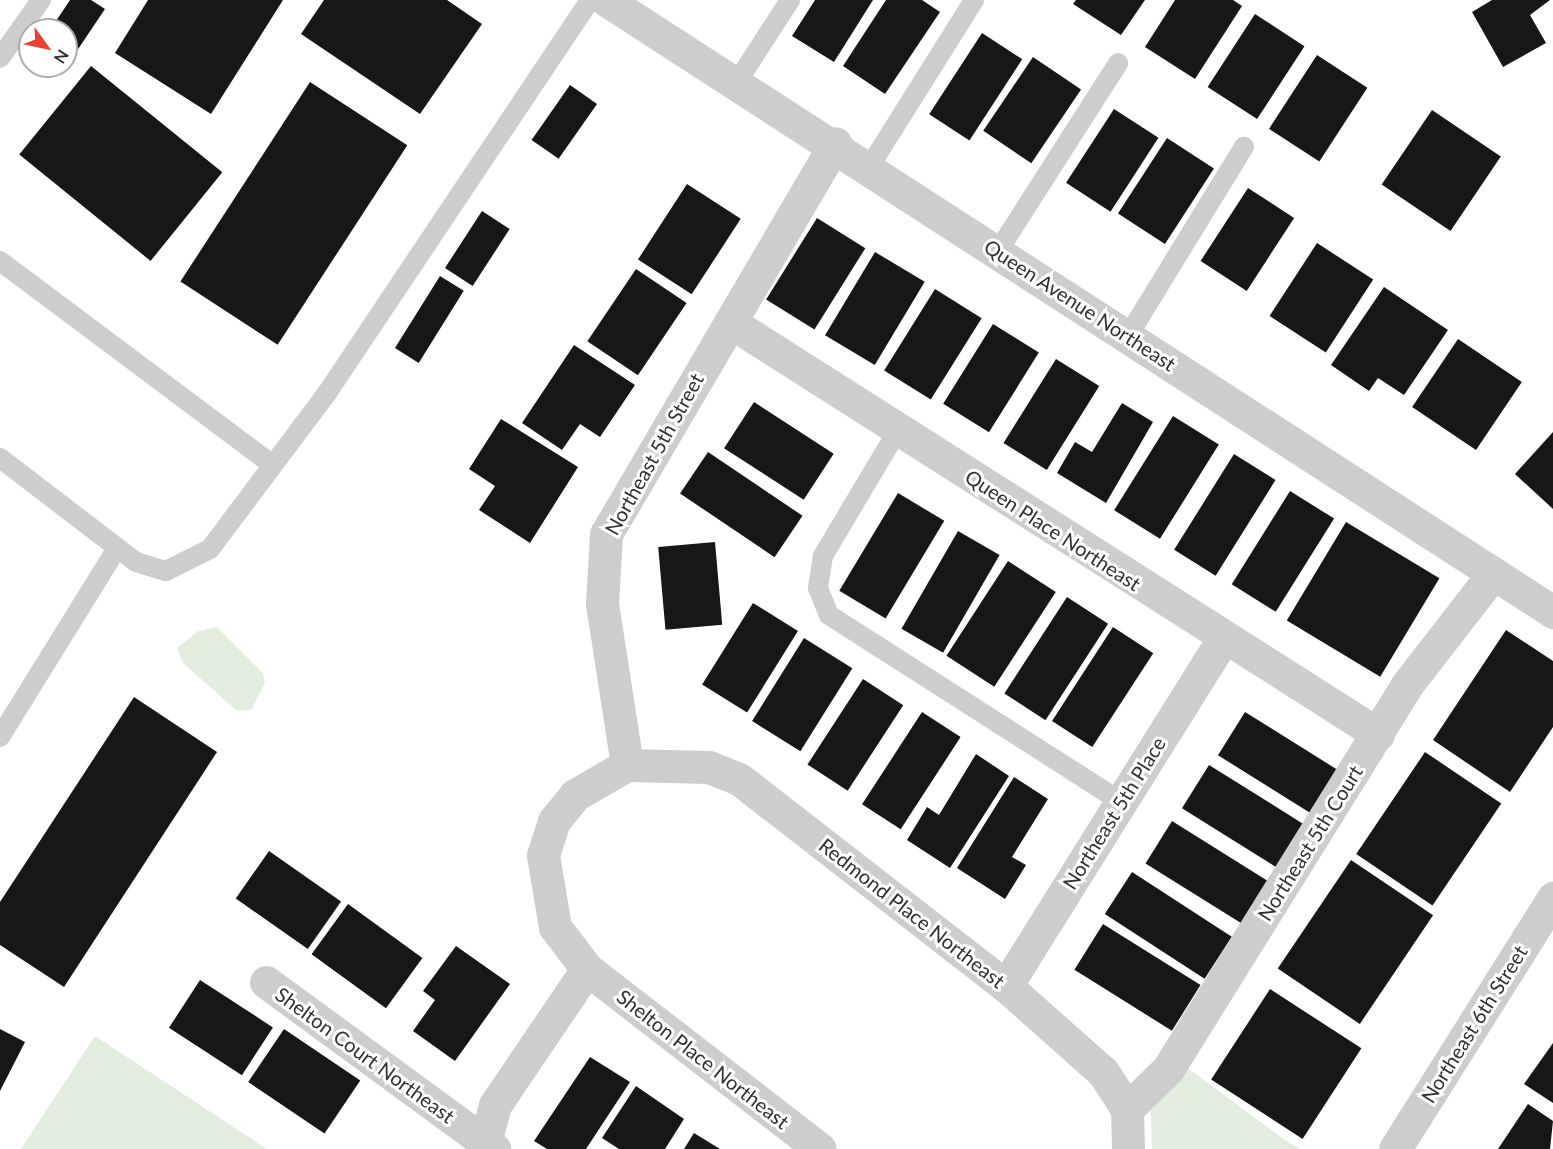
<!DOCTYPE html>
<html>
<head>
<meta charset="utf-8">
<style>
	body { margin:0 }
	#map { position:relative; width:1553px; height:1149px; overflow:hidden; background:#fff; font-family:Lato,sans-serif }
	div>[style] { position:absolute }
	.green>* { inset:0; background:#e3eddd }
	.building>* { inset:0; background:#171717; transform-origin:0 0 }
	.lane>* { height:20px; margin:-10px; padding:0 10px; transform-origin:10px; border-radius:10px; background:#cdcdcd }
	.street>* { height:33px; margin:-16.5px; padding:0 16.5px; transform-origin:16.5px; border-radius:16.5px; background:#cdcdcd }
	span { translate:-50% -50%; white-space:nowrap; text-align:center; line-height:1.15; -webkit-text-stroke:6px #fff; paint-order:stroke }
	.street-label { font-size:20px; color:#303030 }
	.north { position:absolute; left:18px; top:18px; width:60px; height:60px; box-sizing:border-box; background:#fff; border:2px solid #acacac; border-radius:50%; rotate:123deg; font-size:16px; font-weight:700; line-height:24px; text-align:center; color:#303030 }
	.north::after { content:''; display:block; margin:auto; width:21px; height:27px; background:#e64132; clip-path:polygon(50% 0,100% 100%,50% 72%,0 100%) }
</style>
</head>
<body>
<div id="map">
	<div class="green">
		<div style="clip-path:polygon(217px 627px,263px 673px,265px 683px,251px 710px,237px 711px,183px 663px,177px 648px,198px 631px)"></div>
		<div style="clip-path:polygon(95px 1036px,267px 1149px,21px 1149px)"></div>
		<div style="clip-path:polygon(1189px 1069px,1285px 1140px,1300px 1149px,1152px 1149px,1150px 1100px)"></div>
	</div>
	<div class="building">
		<div style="clip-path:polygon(70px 0,91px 0,105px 9px,66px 67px,66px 30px,50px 30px)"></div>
		<div style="clip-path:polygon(148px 0,283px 0,211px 114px,115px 53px)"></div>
		<div style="clip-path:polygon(324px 0,447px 0,482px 24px,420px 114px,301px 34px)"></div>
		<div style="clip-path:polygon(815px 0,873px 0,834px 62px,792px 36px)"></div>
		<div style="clip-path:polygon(886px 0,922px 0,940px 12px,885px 94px,843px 66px)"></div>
		<div style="clip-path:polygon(1076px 0,1145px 0,1121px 35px,1073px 4px)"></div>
		<div style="clip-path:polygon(1175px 0,1233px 0,1242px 6px,1195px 79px,1145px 47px)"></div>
		<div style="clip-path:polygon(1492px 0,1550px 0,1530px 15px,1546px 43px,1503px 67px,1472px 12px)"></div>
		<div style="left:1255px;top:14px;width:59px;height:87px;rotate:33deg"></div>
		<div style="left:982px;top:33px;width:48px;height:97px;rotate:33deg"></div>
		<div style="left:1317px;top:55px;width:60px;height:88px;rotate:33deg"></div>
		<div style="left:1033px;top:57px;width:58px;height:89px;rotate:34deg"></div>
		<div style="left:91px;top:66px;width:169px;height:114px;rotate:39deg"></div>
		<div style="left:310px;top:82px;width:116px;height:238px;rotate:33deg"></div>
		<div style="left:570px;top:85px;width:33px;height:67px;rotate:35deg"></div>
		<div style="left:1114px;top:109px;width:53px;height:88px;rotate:33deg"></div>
		<div style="left:1432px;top:110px;width:83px;height:90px;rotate:34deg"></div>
		<div style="left:1167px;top:138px;width:56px;height:90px;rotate:33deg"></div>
		<div style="left:687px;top:184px;width:64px;height:90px;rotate:33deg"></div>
		<div style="left:1248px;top:188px;width:55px;height:87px;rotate:33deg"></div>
		<div style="left:482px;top:211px;width:33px;height:68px;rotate:33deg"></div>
		<div style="left:817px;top:218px;width:57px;height:96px;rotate:32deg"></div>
		<div style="left:1317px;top:243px;width:67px;height:87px;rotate:33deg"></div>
		<div style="left:875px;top:252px;width:58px;height:97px;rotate:31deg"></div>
		<div style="left:636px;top:269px;width:61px;height:87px;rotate:34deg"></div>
		<div style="left:440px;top:276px;width:28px;height:85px;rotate:32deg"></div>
		<div style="clip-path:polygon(1384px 287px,1448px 330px,1404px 395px,1378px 378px,1369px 391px,1331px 365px)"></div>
		<div style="left:935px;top:289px;width:55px;height:96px;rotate:32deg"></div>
		<div style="left:993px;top:324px;width:54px;height:94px;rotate:32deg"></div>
		<div style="left:1458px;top:339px;width:77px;height:82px;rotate:34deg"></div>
		<div style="clip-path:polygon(574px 345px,635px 385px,600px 437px,580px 424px,562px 450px,522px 423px)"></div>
		<div style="left:1056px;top:359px;width:51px;height:99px;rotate:32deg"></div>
		<div style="left:754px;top:402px;width:95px;height:55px;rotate:33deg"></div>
		<div style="clip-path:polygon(1122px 403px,1153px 422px,1106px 503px,1057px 473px,1075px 442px,1092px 452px)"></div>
		<div style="left:1173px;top:416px;width:54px;height:111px;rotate:32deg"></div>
		<div style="clip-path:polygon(501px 419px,578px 467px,530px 543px,479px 510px,495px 486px,469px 469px)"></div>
		<div style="clip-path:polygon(1553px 432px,1553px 509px,1515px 474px)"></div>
		<div style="left:708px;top:452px;width:114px;height:50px;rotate:34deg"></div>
		<div style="left:1234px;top:454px;width:49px;height:113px;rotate:32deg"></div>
		<div style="left:1290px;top:491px;width:52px;height:110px;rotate:32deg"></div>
		<div style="left:898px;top:493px;width:54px;height:114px;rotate:31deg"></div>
		<div style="left:1346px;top:522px;width:109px;height:115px;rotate:31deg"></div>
		<div style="left:958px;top:531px;width:48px;height:113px;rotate:30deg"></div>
		<div style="left:715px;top:542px;width:83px;height:57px;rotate:85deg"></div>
		<div style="left:1008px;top:561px;width:57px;height:113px;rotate:33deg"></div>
		<div style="left:1067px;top:597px;width:49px;height:115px;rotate:33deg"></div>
		<div style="left:753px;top:603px;width:53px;height:96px;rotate:32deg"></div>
		<div style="left:1113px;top:627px;width:48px;height:112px;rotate:33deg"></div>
		<div style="clip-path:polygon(1506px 630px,1553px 661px,1553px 727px,1510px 792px,1433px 740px)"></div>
		<div style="left:804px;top:638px;width:57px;height:98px;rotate:32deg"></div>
		<div style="left:863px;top:679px;width:48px;height:102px;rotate:33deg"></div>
		<div style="clip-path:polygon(134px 697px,217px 752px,64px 987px,0 945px,0 902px)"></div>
		<div style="left:922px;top:712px;width:46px;height:110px;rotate:33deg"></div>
		<div style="left:1245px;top:712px;width:114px;height:51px;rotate:32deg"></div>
		<div style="left:1425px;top:752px;width:92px;height:123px;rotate:34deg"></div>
		<div style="clip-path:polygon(976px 754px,1009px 776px,950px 868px,907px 840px,927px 807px,939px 815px)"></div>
		<div style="left:1209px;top:765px;width:113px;height:51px;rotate:32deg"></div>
		<div style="clip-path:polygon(1014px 777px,1048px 799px,1012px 857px,1026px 865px,1005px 899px,957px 868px)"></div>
		<div style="left:1172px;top:821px;width:113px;height:50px;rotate:32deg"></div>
		<div style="left:269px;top:851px;width:88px;height:58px;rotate:35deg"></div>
		<div style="left:1351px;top:860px;width:99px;height:131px;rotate:34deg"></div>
		<div style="left:1132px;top:872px;width:119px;height:50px;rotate:33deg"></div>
		<div style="left:348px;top:904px;width:92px;height:62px;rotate:36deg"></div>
		<div style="left:1103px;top:924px;width:115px;height:54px;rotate:32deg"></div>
		<div style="clip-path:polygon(456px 946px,510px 984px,455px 1061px,413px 1031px,435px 1000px,423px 991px)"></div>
		<div style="left:200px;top:980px;width:87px;height:57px;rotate:33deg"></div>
		<div style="left:1270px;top:989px;width:109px;height:108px;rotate:33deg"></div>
		<div style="clip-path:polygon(0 1029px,25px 1042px,0 1091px)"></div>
		<div style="left:284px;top:1029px;width:92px;height:64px;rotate:34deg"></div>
		<div style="clip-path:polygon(1553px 1043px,1553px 1103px,1524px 1084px)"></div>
		<div style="clip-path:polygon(590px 1057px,630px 1082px,586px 1149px,547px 1149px,534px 1141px)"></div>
		<div style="clip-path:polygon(636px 1086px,684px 1119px,665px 1149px,619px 1149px,602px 1138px)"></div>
		<div style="clip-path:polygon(1528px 1104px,1553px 1121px,1550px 1149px,1498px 1149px)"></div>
		<div style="clip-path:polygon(694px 1133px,720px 1149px,684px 1149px)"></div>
	</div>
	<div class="lane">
		<div style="left:0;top:58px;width:71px;rotate:-54.7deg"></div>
		<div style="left:737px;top:82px;width:98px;rotate:-57.1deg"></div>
		<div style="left:870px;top:166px;width:196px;rotate:-57.9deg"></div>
		<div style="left:998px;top:251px;width:223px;rotate:-57.4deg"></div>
		<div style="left:0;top:261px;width:337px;rotate:36.8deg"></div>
		<div style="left:1128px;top:336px;width:222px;rotate:-58.5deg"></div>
		<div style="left:898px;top:430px;width:147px;rotate:120.8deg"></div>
		<div style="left:823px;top:556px;width:32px;rotate:99deg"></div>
		<div style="left:818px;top:588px;width:29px;rotate:68deg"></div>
		<div style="left:829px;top:615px;width:347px;rotate:32.6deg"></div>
		<div style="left:0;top:458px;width:171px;rotate:37.4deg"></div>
		<div style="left:136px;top:562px;width:31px;rotate:17deg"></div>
		<div style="left:166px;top:571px;width:49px;rotate:-26.6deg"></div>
		<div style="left:210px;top:549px;width:195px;rotate:-53.1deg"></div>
		<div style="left:327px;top:393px;width:473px;rotate:-56.2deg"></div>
		<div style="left:0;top:737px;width:222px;rotate:-58.2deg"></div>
	</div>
	<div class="street">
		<div style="left:606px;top:0;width:1128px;rotate:32.87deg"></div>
		<div style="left:730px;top:322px;width:768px;rotate:32.45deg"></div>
		<div style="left:627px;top:765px;width:82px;rotate:1.4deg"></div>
		<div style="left:709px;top:767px;width:32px;rotate:22deg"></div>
		<div style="left:739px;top:779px;width:338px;rotate:37.8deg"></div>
		<div style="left:1006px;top:986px;width:130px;rotate:41.6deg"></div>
		<div style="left:1103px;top:1072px;width:44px;rotate:57deg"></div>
		<div style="left:1127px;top:1109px;width:40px;rotate:88.6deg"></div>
		<div style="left:587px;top:969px;width:294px;rotate:37.7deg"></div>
		<div style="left:266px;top:982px;width:283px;rotate:36.2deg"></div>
		<div style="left:1006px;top:986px;width:409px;rotate:-58deg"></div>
		<div style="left:1127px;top:1109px;width:57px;rotate:-44.3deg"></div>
		<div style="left:1168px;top:1069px;width:451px;rotate:-58.1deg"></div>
		<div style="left:1406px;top:686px;width:140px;rotate:-52.2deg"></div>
		<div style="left:483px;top:1149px;width:46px;rotate:-74.7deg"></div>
		<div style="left:495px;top:1105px;width:164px;rotate:-55.9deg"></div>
		<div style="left:587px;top:969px;width:53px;rotate:-127.3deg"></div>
		<div style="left:555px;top:927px;width:73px;rotate:-99.5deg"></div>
		<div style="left:543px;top:855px;width:36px;rotate:-72deg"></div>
		<div style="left:554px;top:821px;width:33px;rotate:-51deg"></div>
		<div style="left:575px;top:795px;width:60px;rotate:-30deg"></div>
		<div style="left:627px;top:765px;width:163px;rotate:-98.8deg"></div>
		<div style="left:602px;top:604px;width:70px;rotate:-86.7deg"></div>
		<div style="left:606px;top:534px;width:453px;rotate:-59.6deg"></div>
		<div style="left:1395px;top:1149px;width:297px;rotate:-57.8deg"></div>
	</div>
	<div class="street-label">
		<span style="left:1080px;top:305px;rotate:33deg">Queen Avenue Northeast</span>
		<span style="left:654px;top:454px;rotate:-61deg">Northeast 5th Street</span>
		<span style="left:1053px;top:530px;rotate:33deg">Queen Place Northeast</span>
		<span style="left:1114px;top:813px;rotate:-58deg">Northeast 5th Place</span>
		<span style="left:1310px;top:843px;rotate:-58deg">Northeast 5th Court</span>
		<span style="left:912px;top:913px;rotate:38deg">Redmond Place Northeast</span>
		<span style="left:1474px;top:1024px;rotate:-58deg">Northeast 6th Street</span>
		<span style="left:365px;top:1055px;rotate:36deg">Shelton Court Northeast</span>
		<span style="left:703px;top:1059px;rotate:38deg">Shelton Place Northeast</span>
	</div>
	<div class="north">N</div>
</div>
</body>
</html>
